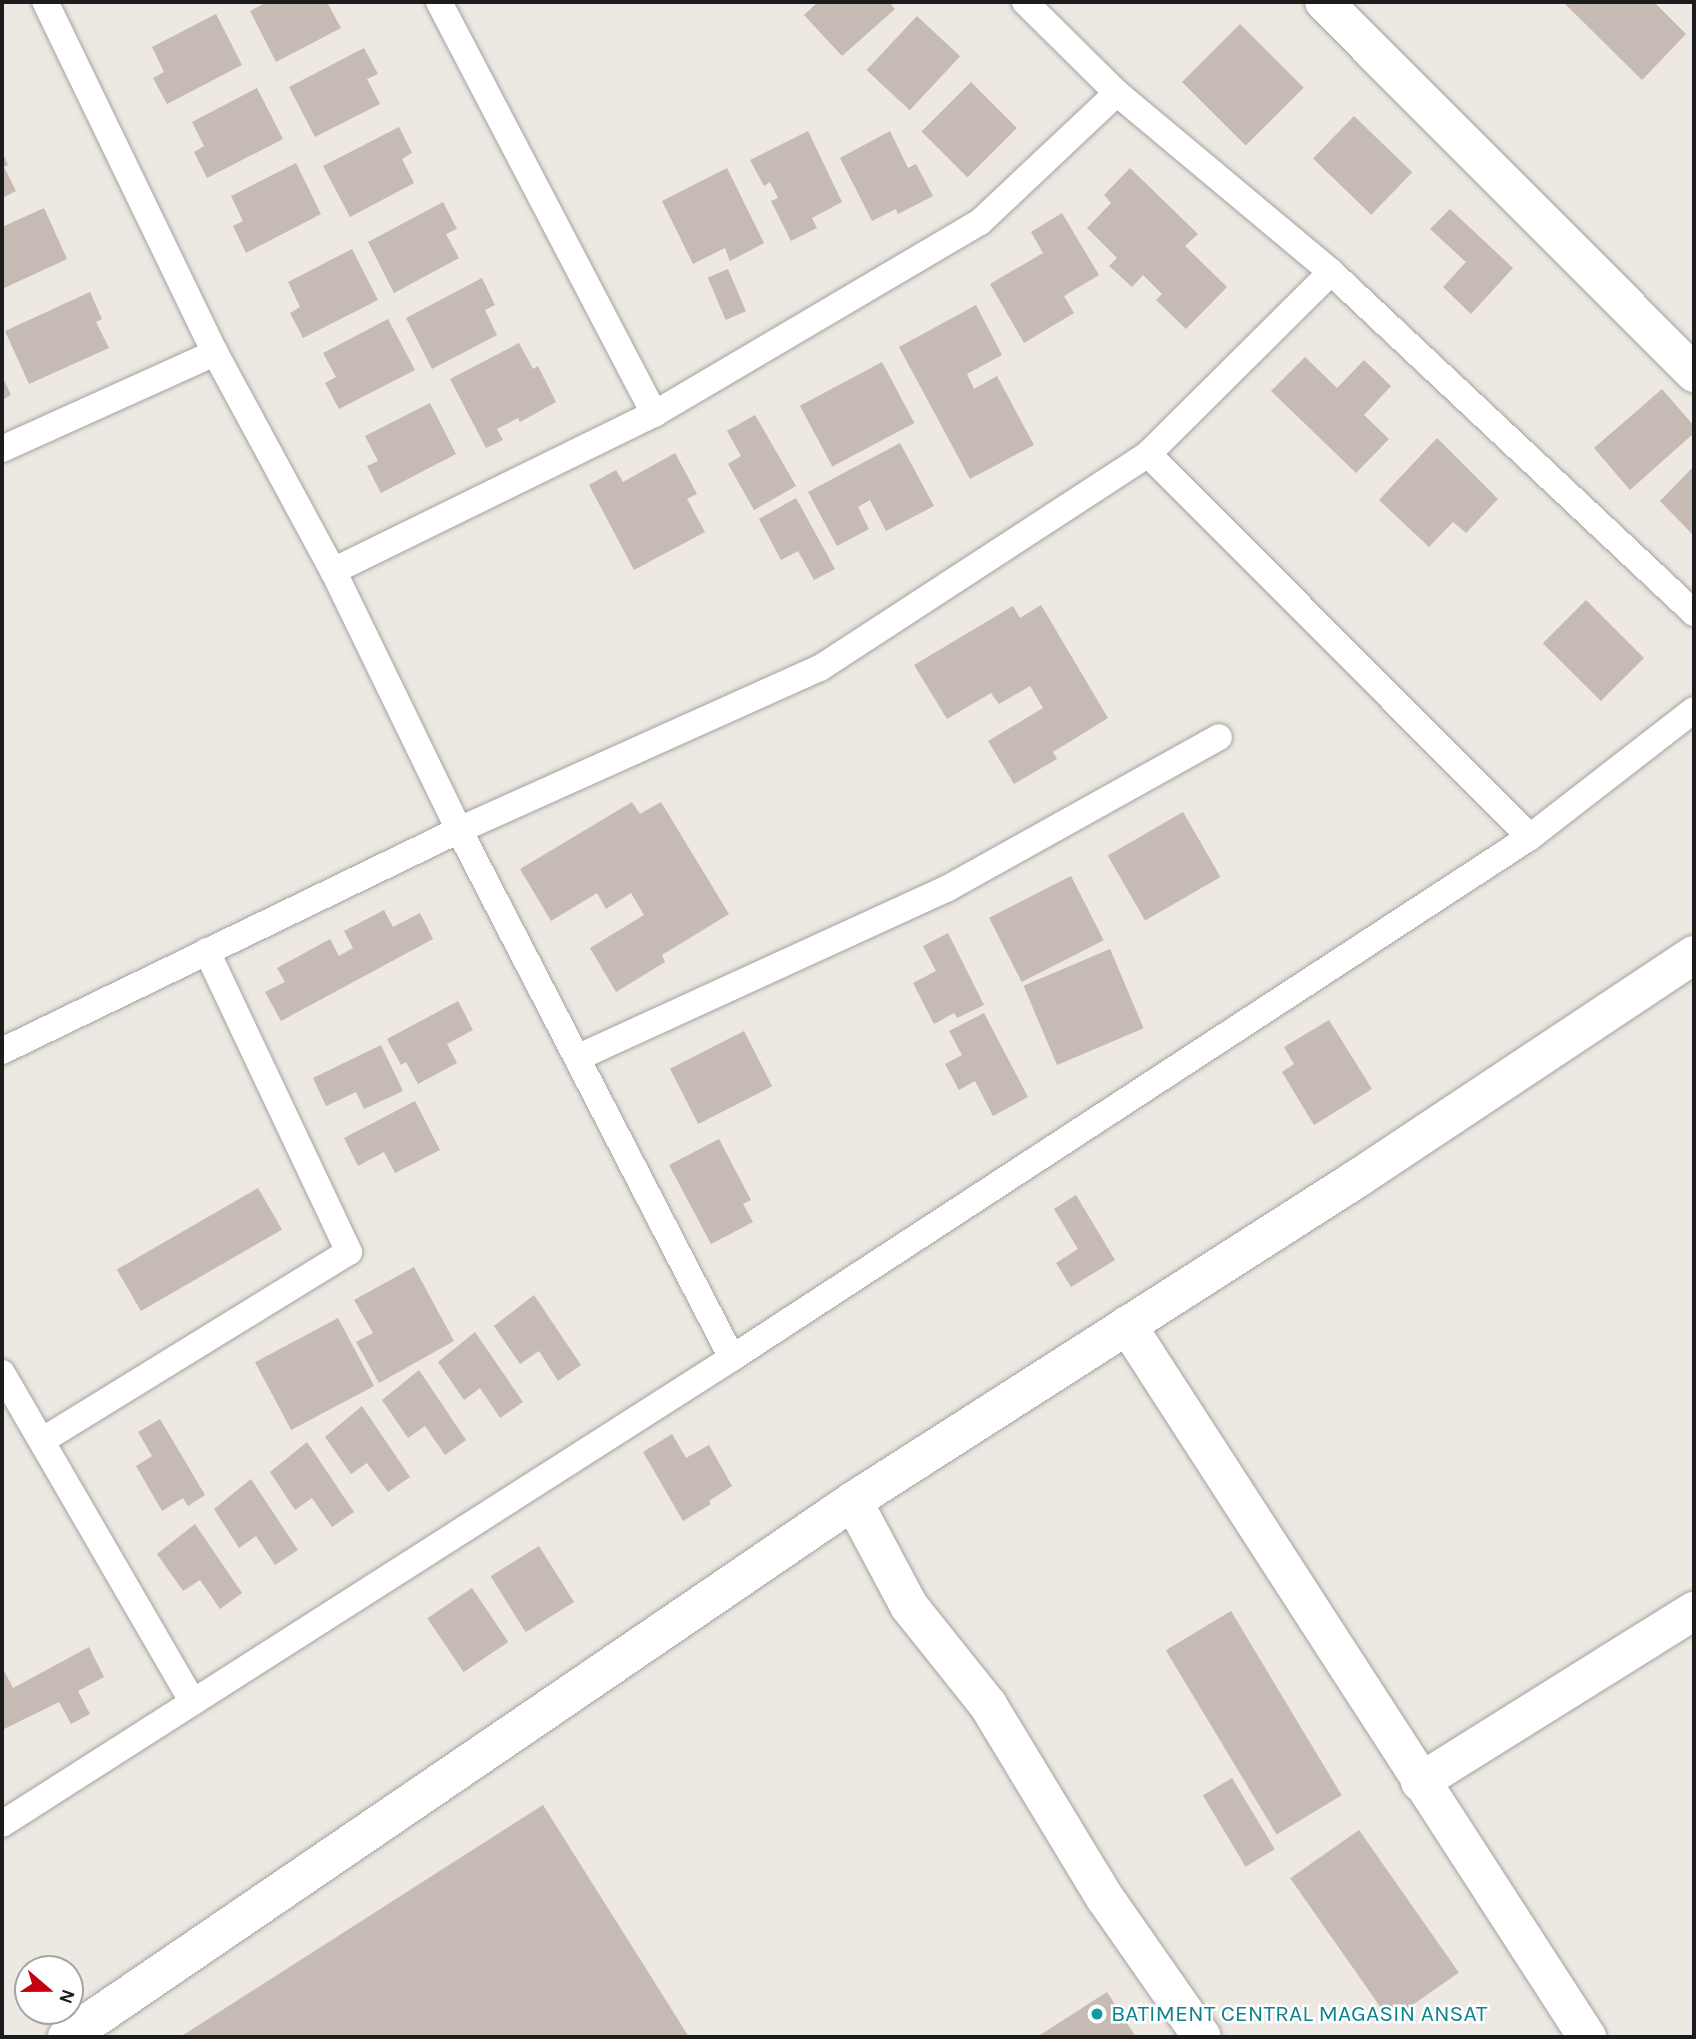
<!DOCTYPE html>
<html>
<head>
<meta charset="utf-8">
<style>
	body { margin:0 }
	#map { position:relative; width:1696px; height:2039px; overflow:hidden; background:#ede8e1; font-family:Karla,sans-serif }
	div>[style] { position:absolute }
	.building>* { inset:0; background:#c5bab4; transform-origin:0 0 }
	.roads { filter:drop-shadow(0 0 2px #a3a3a3) drop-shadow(0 0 2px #a3a3a3) }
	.lane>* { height:26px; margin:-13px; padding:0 13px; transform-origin:13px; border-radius:13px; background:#fff }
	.street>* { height:38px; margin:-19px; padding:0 19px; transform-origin:19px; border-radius:19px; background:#fff }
	.dots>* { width:19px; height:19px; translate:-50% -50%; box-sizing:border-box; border:4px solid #fff; border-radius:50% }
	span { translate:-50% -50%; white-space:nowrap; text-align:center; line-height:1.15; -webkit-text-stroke:5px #fff; paint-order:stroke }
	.culture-label { font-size:23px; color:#0d838f }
	.left { translate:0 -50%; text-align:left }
	.frame { position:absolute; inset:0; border:4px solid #1c1c1c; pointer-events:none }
	.north { position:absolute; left:14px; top:1955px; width:70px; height:70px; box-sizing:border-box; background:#fff; border:2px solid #a4a4a4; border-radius:50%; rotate:110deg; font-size:19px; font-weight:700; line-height:28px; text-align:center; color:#1c1c1c }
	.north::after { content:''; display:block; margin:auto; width:24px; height:32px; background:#c70011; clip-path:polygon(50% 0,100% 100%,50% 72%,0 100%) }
</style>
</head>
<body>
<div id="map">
	<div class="building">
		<div style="clip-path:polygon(267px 2px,331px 2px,328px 4px,341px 28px,276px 62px,250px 11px)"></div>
		<div style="clip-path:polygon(818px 2px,889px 2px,895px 9px,842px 56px,804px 15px)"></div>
		<div style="clip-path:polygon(1563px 2px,1654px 2px,1686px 34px,1642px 80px)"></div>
		<div style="clip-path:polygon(216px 14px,242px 65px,167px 104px,153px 78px,164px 72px,152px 47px)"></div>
		<div style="left:917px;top:16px;width:59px;height:74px;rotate:43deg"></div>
		<div style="left:1240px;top:24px;width:90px;height:82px;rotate:45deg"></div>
		<div style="clip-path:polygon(364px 48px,378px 74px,367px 79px,380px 104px,315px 137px,289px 87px)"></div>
		<div style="left:971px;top:82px;width:65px;height:70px;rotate:45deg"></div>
		<div style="clip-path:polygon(257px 88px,283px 139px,207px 178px,194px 152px,204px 146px,192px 122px)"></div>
		<div style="left:1354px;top:116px;width:81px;height:59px;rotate:44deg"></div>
		<div style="clip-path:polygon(399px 127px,412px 153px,402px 159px,414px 183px,350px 217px,323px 166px)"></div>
		<div style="clip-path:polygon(808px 131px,842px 202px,812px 218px,817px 228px,791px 241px,771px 201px,778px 198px,770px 182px,764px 186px,750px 160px)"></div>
		<div style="clip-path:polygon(890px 131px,908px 168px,916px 164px,933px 196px,898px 214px,896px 209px,872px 221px,840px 158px)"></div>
		<div style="clip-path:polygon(2px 152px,8px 165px,4px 167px,16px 191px,2px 198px)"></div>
		<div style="clip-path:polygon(296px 163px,321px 214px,246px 253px,233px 226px,243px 221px,231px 196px)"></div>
		<div style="clip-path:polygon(727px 168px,764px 243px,730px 261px,725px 248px,693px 264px,662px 201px)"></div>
		<div style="clip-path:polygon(1130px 168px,1198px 234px,1185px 246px,1227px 287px,1186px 329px,1156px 300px,1162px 294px,1143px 275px,1132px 287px,1109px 266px,1117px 258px,1087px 228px,1111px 203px,1104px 195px)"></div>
		<div style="clip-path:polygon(443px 202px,457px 229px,446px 234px,459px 258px,394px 293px,368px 242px)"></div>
		<div style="clip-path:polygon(44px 208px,67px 259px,2px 289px,2px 227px)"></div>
		<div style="clip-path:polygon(1450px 209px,1513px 268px,1471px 314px,1443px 287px,1466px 262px,1430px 229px)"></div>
		<div style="clip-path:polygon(1062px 213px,1099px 275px,1064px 296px,1074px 313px,1024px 343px,990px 284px,1043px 253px,1031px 232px)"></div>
		<div style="clip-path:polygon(352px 249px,378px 300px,303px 338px,290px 313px,300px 307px,288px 282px)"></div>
		<div style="left:728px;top:269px;width:46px;height:22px;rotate:67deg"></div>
		<div style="clip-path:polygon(482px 278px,495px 305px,485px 310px,497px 335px,432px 369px,406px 318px)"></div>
		<div style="clip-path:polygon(90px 292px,102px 319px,96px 322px,109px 348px,29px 384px,5px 331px)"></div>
		<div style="clip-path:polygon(976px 305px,1002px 355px,967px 374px,974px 389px,997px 376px,1034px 445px,970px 479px,899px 347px)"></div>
		<div style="clip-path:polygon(388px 319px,415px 370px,339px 409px,325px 383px,336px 377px,323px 353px)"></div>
		<div style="clip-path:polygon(519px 343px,533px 369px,538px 366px,556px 402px,520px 422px,518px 418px,497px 429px,503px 440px,486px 448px,450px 379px)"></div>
		<div style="clip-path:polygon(1305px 357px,1337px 388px,1364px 360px,1391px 386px,1364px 415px,1389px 439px,1356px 473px,1271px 391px)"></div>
		<div style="left:882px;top:362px;width:69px;height:93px;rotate:62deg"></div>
		<div style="clip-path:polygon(2px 376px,11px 395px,2px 400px)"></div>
		<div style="clip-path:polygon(1662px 389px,1694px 426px,1694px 433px,1630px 490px,1594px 448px)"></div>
		<div style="clip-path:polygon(430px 403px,456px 454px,381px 493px,367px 466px,378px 461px,365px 436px)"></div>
		<div style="clip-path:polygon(755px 415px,796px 486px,754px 510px,728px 464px,741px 456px,727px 431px)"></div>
		<div style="clip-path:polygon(1437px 438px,1498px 499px,1466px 533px,1453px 522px,1429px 547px,1379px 500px)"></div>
		<div style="clip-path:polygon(900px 443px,934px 506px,886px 531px,870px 500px,858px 507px,869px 529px,837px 546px,808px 492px)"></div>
		<div style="clip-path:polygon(675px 453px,697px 494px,687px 499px,705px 532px,634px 570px,589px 485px,616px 470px,623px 482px)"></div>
		<div style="clip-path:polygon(1694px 466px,1694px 536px,1660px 501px)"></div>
		<div style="clip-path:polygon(796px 498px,835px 569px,814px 580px,798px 551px,781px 560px,759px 519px)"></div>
		<div style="left:1586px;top:600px;width:82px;height:61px;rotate:45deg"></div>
		<div style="clip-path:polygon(1041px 605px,1108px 718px,1053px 752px,1057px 759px,1014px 784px,988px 741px,1043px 708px,1030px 686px,999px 704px,991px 693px,947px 719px,914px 665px,1013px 606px,1020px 618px)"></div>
		<div style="clip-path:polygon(632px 802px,640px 814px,661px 802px,729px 914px,662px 955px,665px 962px,616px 992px,590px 948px,644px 915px,631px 893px,606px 909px,597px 893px,551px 921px,520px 869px)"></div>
		<div style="left:1183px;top:812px;width:75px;height:87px;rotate:60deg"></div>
		<div style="left:1071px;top:876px;width:72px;height:92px;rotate:63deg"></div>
		<div style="clip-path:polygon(384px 910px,393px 927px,420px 913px,433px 939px,281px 1021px,265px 992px,285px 982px,277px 968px,330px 939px,339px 956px,353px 948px,344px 931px)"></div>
		<div style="clip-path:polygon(948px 933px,984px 1005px,957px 1018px,954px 1013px,934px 1024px,913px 983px,936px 971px,923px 946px)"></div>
		<div style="left:1110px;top:949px;width:86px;height:94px;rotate:67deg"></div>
		<div style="clip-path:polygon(458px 1001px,473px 1030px,447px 1044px,457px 1063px,418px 1084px,406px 1062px,401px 1065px,387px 1039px)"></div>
		<div style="clip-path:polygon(984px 1013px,1028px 1097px,993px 1116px,975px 1081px,959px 1090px,945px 1064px,962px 1055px,949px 1031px)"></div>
		<div style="clip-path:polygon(1329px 1020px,1372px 1089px,1314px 1125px,1282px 1072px,1294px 1064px,1284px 1047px)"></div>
		<div style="left:744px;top:1031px;width:62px;height:83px;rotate:63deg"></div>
		<div style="clip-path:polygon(381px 1045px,403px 1091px,364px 1109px,356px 1092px,326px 1106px,313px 1078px)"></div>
		<div style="clip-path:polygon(415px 1101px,440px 1150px,395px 1173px,384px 1152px,358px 1166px,344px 1138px)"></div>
		<div style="clip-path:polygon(719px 1139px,751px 1200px,743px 1204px,753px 1222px,711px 1244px,669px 1165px)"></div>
		<div style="left:258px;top:1188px;width:48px;height:163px;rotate:60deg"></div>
		<div style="clip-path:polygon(1076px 1195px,1115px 1260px,1071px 1287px,1056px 1263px,1078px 1249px,1054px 1209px)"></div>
		<div style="clip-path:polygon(414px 1267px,454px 1341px,379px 1383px,356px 1342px,373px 1333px,354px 1300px)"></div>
		<div style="clip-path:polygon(534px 1295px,581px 1365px,558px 1381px,539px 1351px,520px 1364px,494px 1326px)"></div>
		<div style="left:338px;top:1318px;width:77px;height:94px;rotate:62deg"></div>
		<div style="clip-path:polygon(475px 1332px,523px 1402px,500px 1418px,480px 1388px,464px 1400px,438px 1362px)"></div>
		<div style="clip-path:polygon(419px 1370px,466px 1440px,445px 1455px,425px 1426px,408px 1438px,382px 1400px)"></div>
		<div style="clip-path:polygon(362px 1406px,410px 1477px,388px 1492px,367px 1463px,351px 1474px,325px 1437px)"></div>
		<div style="clip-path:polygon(160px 1419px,205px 1495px,188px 1506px,183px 1498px,162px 1511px,136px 1466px,152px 1456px,138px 1432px)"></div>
		<div style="clip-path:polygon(672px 1434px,686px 1458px,709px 1445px,732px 1486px,709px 1501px,711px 1504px,683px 1521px,643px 1452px)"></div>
		<div style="clip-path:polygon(307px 1442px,354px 1512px,332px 1527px,312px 1498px,295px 1510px,270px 1472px)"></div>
		<div style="clip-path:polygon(251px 1479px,298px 1550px,275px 1565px,256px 1536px,239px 1548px,214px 1509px)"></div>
		<div style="clip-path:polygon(195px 1524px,242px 1593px,220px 1609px,200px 1580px,183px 1591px,157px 1554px)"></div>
		<div style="left:539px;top:1546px;width:66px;height:57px;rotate:58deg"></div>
		<div style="left:472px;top:1588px;width:65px;height:54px;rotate:56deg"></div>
		<div style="left:1231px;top:1611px;width:215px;height:76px;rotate:59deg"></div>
		<div style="clip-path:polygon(89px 1647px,104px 1677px,78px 1691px,90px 1714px,71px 1724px,59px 1702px,2px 1730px,2px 1667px,13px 1688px)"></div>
		<div style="left:1232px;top:1778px;width:83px;height:34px;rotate:59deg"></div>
		<div style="clip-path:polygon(543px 1805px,689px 2037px,180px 2037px)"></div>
		<div style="left:1359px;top:1830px;width:174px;height:84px;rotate:55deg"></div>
		<div style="clip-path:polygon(1107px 1992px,1136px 2037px,1037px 2037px)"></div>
	</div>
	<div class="roads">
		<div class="lane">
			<div style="left:439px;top:2px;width:465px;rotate:62.4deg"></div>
			<div style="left:1025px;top:2px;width:129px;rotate:44.7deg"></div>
			<div style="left:1117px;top:93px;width:279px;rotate:39.9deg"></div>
			<div style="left:1331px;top:272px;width:498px;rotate:43.2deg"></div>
			<div style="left:2px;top:449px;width:234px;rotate:-24.3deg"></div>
			<div style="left:1148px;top:454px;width:541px;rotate:45.07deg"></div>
			<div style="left:333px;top:571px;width:357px;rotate:-26.1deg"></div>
			<div style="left:654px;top:414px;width:378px;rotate:-30.5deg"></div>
			<div style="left:980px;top:222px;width:188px;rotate:-43.3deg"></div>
			<div style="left:2px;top:1051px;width:508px;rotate:-25.81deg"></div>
			<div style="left:459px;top:830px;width:396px;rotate:-24.2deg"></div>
			<div style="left:820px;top:668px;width:392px;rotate:-33.1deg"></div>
			<div style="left:1148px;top:454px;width:258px;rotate:-44.8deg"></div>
			<div style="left:579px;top:1057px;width:406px;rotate:-24.6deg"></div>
			<div style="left:948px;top:888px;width:310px;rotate:-29.1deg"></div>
			<div style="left:732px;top:1358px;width:953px;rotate:-33.14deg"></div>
			<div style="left:1530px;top:837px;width:207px;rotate:-37.8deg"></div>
			<div style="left:2px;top:1373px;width:379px;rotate:59.9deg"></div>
			<div style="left:43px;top:1440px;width:359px;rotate:-31.6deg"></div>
			<div style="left:349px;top:1252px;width:333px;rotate:-115.3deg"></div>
			<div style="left:2px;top:1824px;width:866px;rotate:-32.55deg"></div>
			<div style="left:732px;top:1358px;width:594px;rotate:-117.34deg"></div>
			<div style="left:459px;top:830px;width:288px;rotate:-115.9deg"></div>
			<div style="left:333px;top:571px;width:248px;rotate:-118.4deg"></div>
			<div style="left:215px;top:353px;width:390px;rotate:-115.8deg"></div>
		</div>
		<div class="street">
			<div style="left:1324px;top:2px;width:524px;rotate:45.08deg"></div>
			<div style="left:1127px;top:1325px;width:848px;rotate:57.13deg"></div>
			<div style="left:853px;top:1501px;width:119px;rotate:61.9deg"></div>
			<div style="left:909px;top:1606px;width:127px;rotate:51.4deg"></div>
			<div style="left:988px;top:1705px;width:226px;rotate:58.8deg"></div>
			<div style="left:1105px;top:1898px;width:169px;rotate:55.1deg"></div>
			<div style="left:1420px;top:1782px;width:323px;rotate:-32deg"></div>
			<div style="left:67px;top:2037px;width:951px;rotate:-34.29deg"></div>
			<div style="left:853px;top:1501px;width:599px;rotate:-32.6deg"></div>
			<div style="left:1358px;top:1178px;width:403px;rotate:-33.6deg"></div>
		</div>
	</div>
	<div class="dots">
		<div style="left:1097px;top:2014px;background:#0f9aa8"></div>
	</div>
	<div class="culture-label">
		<span class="left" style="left:1111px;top:2014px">BATIMENT CENTRAL MAGASIN ANSAT</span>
	</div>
	<div class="frame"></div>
	<div class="north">N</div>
</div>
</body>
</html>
